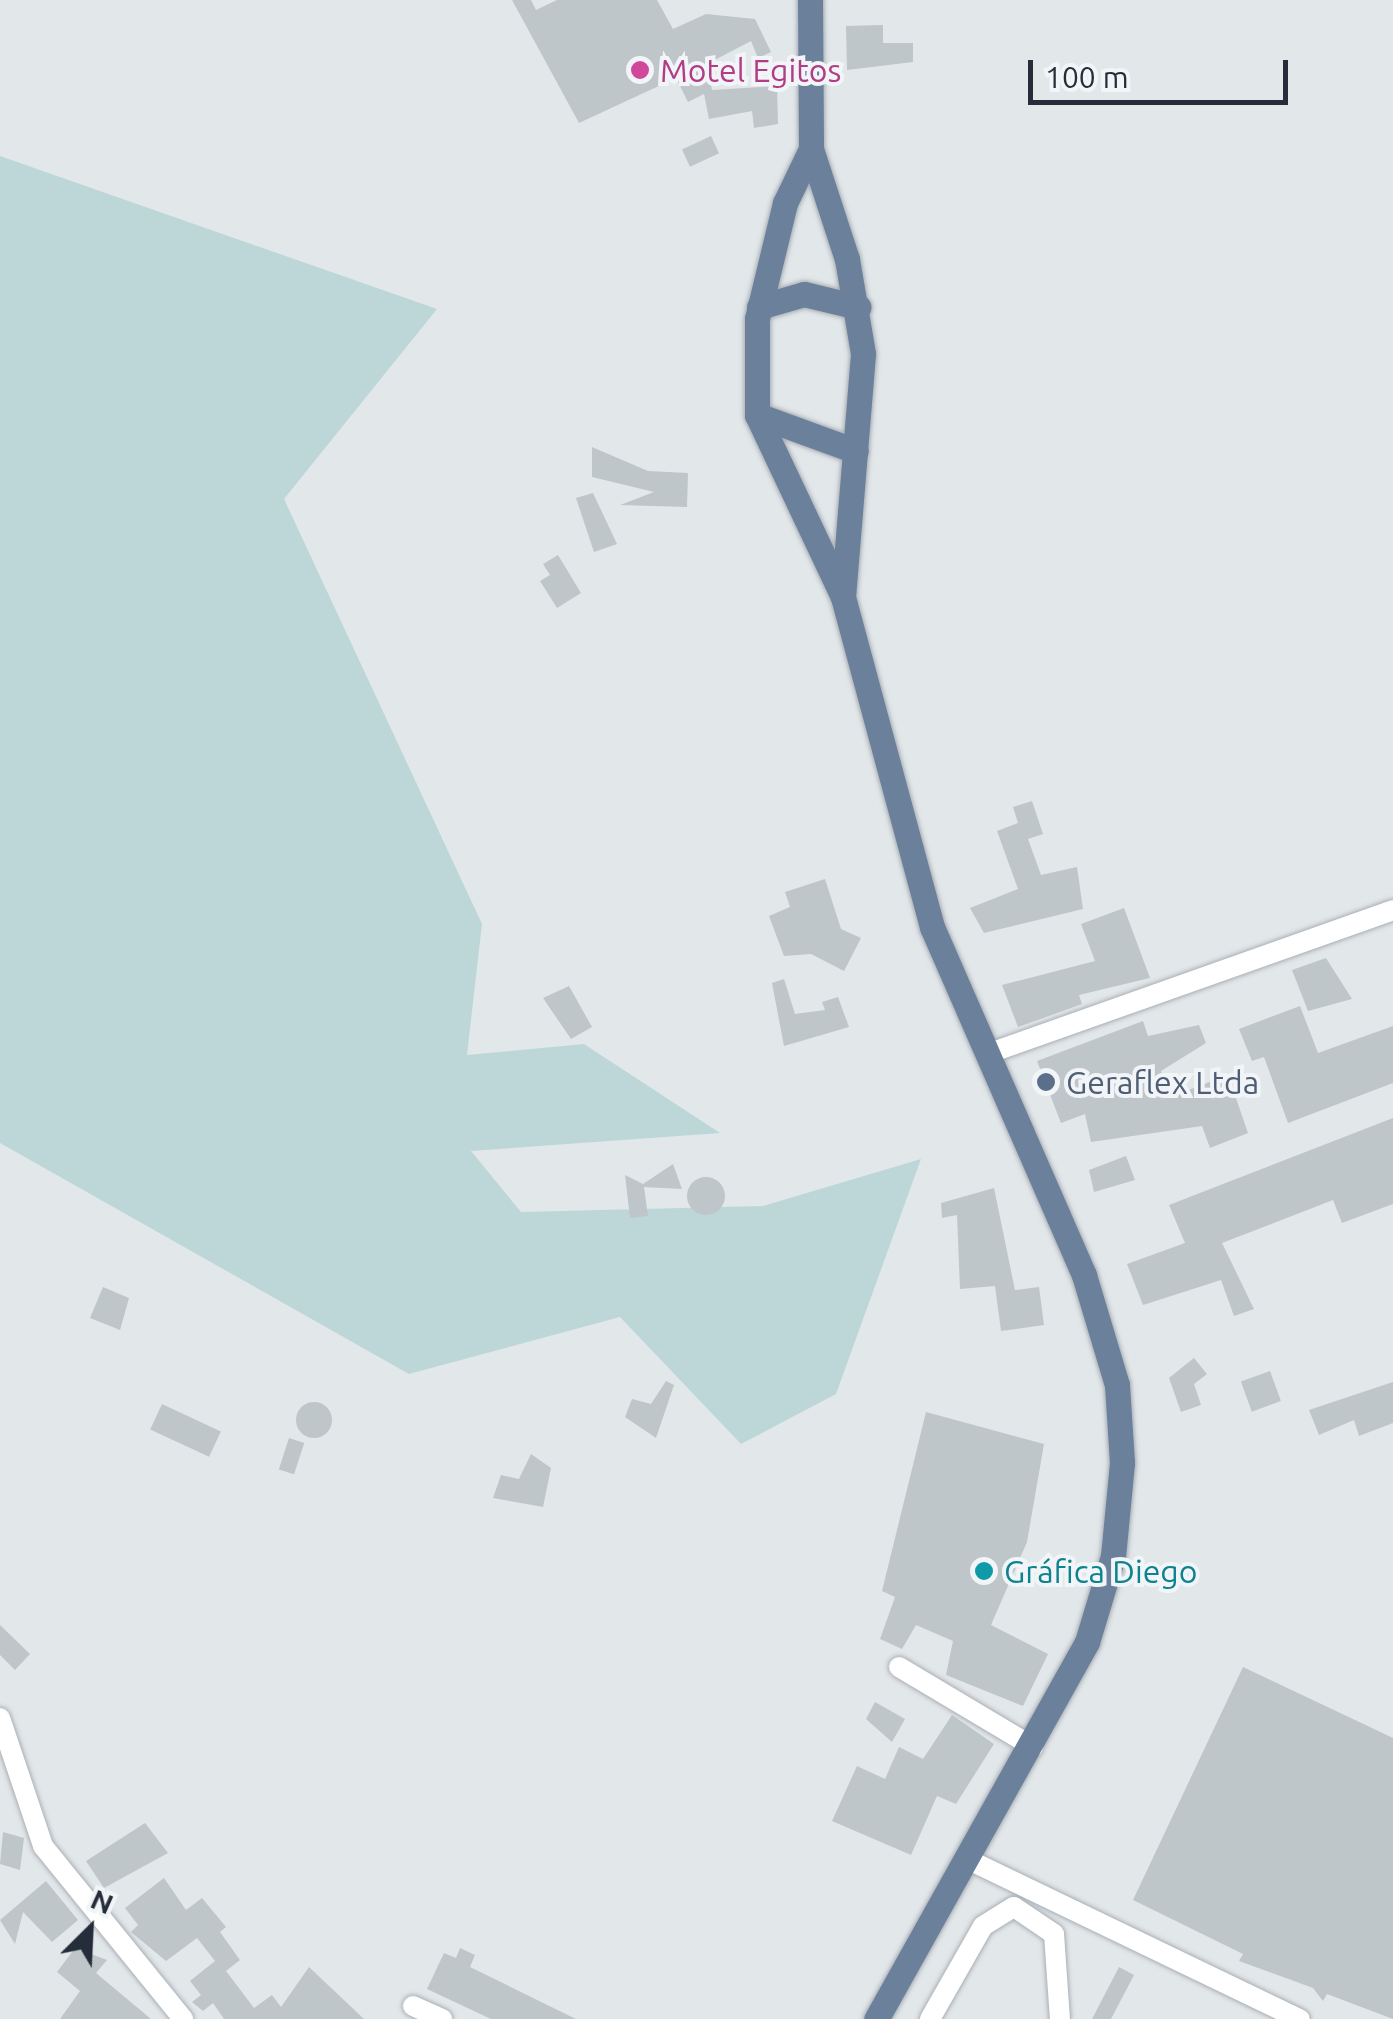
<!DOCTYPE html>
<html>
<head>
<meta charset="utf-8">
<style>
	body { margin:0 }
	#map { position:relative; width:1393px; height:2019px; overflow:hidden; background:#e2e7ea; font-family:Ubuntu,sans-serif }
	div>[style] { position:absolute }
	.green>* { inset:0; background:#bdd7d9 }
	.building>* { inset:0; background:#bec6ca; transform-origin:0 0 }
	.round { border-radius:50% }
	.roads { filter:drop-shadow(0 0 2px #a9afb5) drop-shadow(0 0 2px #a9afb5) }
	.minor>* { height:20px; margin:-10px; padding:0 10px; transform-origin:10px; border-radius:10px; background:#fff }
	.major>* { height:25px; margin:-12.5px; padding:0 12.5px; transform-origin:12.5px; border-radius:12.5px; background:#6b809b }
	.dots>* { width:28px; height:28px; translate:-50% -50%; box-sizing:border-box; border:5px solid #f2f5f7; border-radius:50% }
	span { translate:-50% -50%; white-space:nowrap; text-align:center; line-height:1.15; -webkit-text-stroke:8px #f2f5f7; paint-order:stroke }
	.hotel-label { font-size:32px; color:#b23c85 }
	.left { translate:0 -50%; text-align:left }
	.service-label { font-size:32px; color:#4e5e75 }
	.culture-label { font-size:32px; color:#0d838f }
	.north { position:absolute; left:40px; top:1879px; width:100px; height:100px; -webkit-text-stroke:8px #f2f5f7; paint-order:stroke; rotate:24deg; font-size:28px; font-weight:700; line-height:40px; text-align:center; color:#242d39 }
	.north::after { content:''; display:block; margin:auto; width:35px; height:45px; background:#242d39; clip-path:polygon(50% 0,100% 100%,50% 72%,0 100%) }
	.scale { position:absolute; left:1028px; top:60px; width:260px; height:45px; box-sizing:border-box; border:5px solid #242d39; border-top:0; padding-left:12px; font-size:30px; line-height:35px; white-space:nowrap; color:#242d39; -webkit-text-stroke:8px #f2f5f7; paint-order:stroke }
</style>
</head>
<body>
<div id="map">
	<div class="green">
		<div style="clip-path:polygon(0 156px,437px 309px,284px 499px,482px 924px,467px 1055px,584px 1044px,720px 1133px,471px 1151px,521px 1212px,763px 1206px,921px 1159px,836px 1394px,741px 1444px,620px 1317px,409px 1374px,0 1143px)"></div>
	</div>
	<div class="building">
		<div style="clip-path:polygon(512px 0,531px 0,536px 10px,557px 0,657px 0,673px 29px,706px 14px,755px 19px,771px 52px,758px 58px,751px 41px,707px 64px,712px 90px,777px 86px,778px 124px,754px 128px,752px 111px,709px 119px,704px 94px,688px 102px,676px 78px,579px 123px)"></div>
		<div style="clip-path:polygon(883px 25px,883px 43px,913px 43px,913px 62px,847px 70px,846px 26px)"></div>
		<div style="left:711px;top:136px;width:19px;height:32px;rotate:65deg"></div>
		<div style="clip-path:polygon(592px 447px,648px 471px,688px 473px,687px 507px,620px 505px,654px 492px,592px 477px)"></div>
		<div style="clip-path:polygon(593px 493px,617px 544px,594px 552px,576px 498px)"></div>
		<div style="clip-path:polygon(558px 555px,581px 593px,557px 608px,540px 581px,550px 575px,543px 564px)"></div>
		<div style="clip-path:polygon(1032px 801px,1043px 834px,1028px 839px,1041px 875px,1077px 867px,1083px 909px,984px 933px,970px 908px,1018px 889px,997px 831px,1018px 823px,1013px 807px)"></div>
		<div style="clip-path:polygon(825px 879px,841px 929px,861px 938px,844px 971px,811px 954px,784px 956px,769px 916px,790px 907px,785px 892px)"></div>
		<div style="clip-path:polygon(1124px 908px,1150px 978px,1079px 995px,1082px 1004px,1018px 1027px,1002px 985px,1095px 961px,1081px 924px)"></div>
		<div style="clip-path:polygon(1326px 958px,1352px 999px,1308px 1011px,1292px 970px)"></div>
		<div style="clip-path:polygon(784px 979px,795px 1014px,825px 1010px,822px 1002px,838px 997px,849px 1027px,784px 1046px,772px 983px)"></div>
		<div style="clip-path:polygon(569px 986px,592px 1027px,571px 1039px,543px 998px)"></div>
		<div style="clip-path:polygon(1300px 1006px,1318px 1053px,1393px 1026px,1393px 1083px,1288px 1123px,1264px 1057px,1252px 1061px,1239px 1029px)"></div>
		<div style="clip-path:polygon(1143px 1021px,1148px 1036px,1199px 1025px,1206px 1043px,1161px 1071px,1170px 1097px,1228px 1075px,1248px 1133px,1210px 1148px,1202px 1126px,1091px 1142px,1085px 1114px,1061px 1123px,1037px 1061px)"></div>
		<div style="clip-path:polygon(1393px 1118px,1393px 1204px,1342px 1223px,1333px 1200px,1222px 1243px,1254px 1309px,1234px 1316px,1221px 1280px,1143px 1305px,1127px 1264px,1185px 1243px,1169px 1205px)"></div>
		<div style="clip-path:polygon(1126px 1156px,1135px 1180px,1094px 1192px,1089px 1170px)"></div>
		<div style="clip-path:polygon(673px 1164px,682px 1189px,644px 1187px,648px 1216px,630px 1218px,625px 1175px,643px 1184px)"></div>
		<div class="round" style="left:687px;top:1177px;width:38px;height:38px"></div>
		<div style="clip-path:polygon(994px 1188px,1015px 1290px,1039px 1287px,1044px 1325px,1001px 1331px,995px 1286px,960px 1289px,957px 1215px,942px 1218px,941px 1203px)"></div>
		<div style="clip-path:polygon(103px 1287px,129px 1298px,120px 1330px,90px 1318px)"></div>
		<div style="clip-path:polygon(1194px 1358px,1207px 1374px,1194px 1384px,1201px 1405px,1181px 1412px,1169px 1378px)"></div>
		<div style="left:1270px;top:1371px;width:32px;height:31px;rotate:70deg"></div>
		<div style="clip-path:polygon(666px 1381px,674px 1385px,656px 1438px,625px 1417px,632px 1399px,651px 1404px)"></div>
		<div style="clip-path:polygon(1393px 1382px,1393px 1423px,1359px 1436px,1354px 1420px,1319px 1435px,1309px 1410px)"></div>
		<div class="round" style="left:296px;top:1402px;width:36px;height:36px"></div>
		<div style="left:162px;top:1404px;width:65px;height:28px;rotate:25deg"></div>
		<div style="clip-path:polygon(926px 1412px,1044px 1444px,1027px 1542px,991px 1625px,1048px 1654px,1023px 1706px,946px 1675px,953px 1641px,916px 1625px,902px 1649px,880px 1639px,895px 1597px,882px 1591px)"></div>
		<div style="left:289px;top:1438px;width:16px;height:33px;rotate:18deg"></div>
		<div style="clip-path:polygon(531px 1454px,551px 1468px,543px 1507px,493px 1498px,501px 1475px,519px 1479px)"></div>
		<div style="clip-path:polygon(0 1625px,30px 1654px,15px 1670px,0 1655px)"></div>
		<div style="clip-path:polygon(1243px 1667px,1393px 1738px,1393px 2019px,1327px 1994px,1323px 2001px,1313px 1988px,1239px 1961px,1243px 1954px,1133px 1900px)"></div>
		<div style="clip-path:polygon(875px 1702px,905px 1719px,892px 1742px,866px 1719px)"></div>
		<div style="clip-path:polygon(952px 1715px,994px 1744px,956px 1804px,937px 1796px,911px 1855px,832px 1821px,857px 1766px,885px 1779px,899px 1747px,923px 1759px)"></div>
		<div style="clip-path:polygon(145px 1823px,168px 1853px,104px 1888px,86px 1861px)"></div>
		<div style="clip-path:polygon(3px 1832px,24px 1838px,20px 1870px,0 1864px)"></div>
		<div style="clip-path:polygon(164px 1878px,186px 1910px,202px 1898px,226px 1927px,220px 1932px,240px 1960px,226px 1971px,254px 2008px,272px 1995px,281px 2007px,309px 1967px,364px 2019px,224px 2019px,213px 2003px,203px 2011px,192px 2002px,201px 1995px,190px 1981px,215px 1961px,197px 1938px,166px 1961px,131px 1932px,138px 1925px,125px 1908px)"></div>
		<div style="clip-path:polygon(46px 1881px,78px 1920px,52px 1942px,23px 1912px,15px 1944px,0 1920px)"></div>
		<div style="clip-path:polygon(75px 1948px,107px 1960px,96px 1973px,151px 2019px,60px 2019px,80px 1991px,57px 1972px)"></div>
		<div style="clip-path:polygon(460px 1948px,475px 1955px,470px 1967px,576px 2019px,491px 2019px,427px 1989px,444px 1953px,456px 1958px)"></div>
		<div style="clip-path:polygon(1119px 1967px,1134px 1975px,1111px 2019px,1092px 2019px)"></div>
	</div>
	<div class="roads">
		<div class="minor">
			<div style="left:987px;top:1054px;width:431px;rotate:-19.5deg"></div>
			<div style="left:899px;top:1667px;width:156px;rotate:30.8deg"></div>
			<div style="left:0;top:1718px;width:135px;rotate:71.4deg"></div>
			<div style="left:43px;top:1846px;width:223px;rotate:51deg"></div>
			<div style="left:969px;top:1860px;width:367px;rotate:25.7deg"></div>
			<div style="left:413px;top:2006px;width:32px;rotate:24deg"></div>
			<div style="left:930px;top:2019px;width:107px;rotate:-60.3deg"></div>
			<div style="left:983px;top:1926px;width:36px;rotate:-32deg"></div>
			<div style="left:1014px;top:1907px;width:48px;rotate:34deg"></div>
			<div style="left:1054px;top:1934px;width:85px;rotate:86deg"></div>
		</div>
		<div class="major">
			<div style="left:810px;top:0;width:149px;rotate:89.6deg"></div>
			<div style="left:811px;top:149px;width:116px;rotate:71.9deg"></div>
			<div style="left:847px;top:259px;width:96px;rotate:80.4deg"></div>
			<div style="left:863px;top:354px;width:244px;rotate:94.7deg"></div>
			<div style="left:811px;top:149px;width:60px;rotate:115.7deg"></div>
			<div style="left:785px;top:203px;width:119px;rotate:103.6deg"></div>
			<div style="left:757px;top:319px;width:96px;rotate:90deg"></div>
			<div style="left:757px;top:415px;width:201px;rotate:64.7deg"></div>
			<div style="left:843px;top:597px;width:342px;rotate:74.9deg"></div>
			<div style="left:932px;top:927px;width:380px;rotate:66.4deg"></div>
			<div style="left:1084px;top:1275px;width:115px;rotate:73.3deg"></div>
			<div style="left:1117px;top:1385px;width:78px;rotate:86.3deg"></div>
			<div style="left:1122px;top:1463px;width:93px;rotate:95.5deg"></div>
			<div style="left:1113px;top:1556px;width:90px;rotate:106.8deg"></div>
			<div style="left:1087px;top:1642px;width:432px;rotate:119.2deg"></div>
			<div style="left:759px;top:307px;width:47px;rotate:-16.1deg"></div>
			<div style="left:804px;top:294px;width:56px;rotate:13.5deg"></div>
			<div style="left:757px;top:415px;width:105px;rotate:20deg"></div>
		</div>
	</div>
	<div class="dots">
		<div style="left:640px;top:70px;background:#d1479c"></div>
		<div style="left:1046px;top:1082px;background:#5c6f8a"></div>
		<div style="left:984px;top:1571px;background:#0f9aa8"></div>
	</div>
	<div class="hotel-label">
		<span class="left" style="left:660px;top:70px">Motel Egitos</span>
	</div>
	<div class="service-label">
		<span class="left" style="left:1066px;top:1082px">Geraflex Ltda</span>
	</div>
	<div class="culture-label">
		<span class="left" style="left:1004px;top:1571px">Gráfica Diego</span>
	</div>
	<div class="north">N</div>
	<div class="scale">100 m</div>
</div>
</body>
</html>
